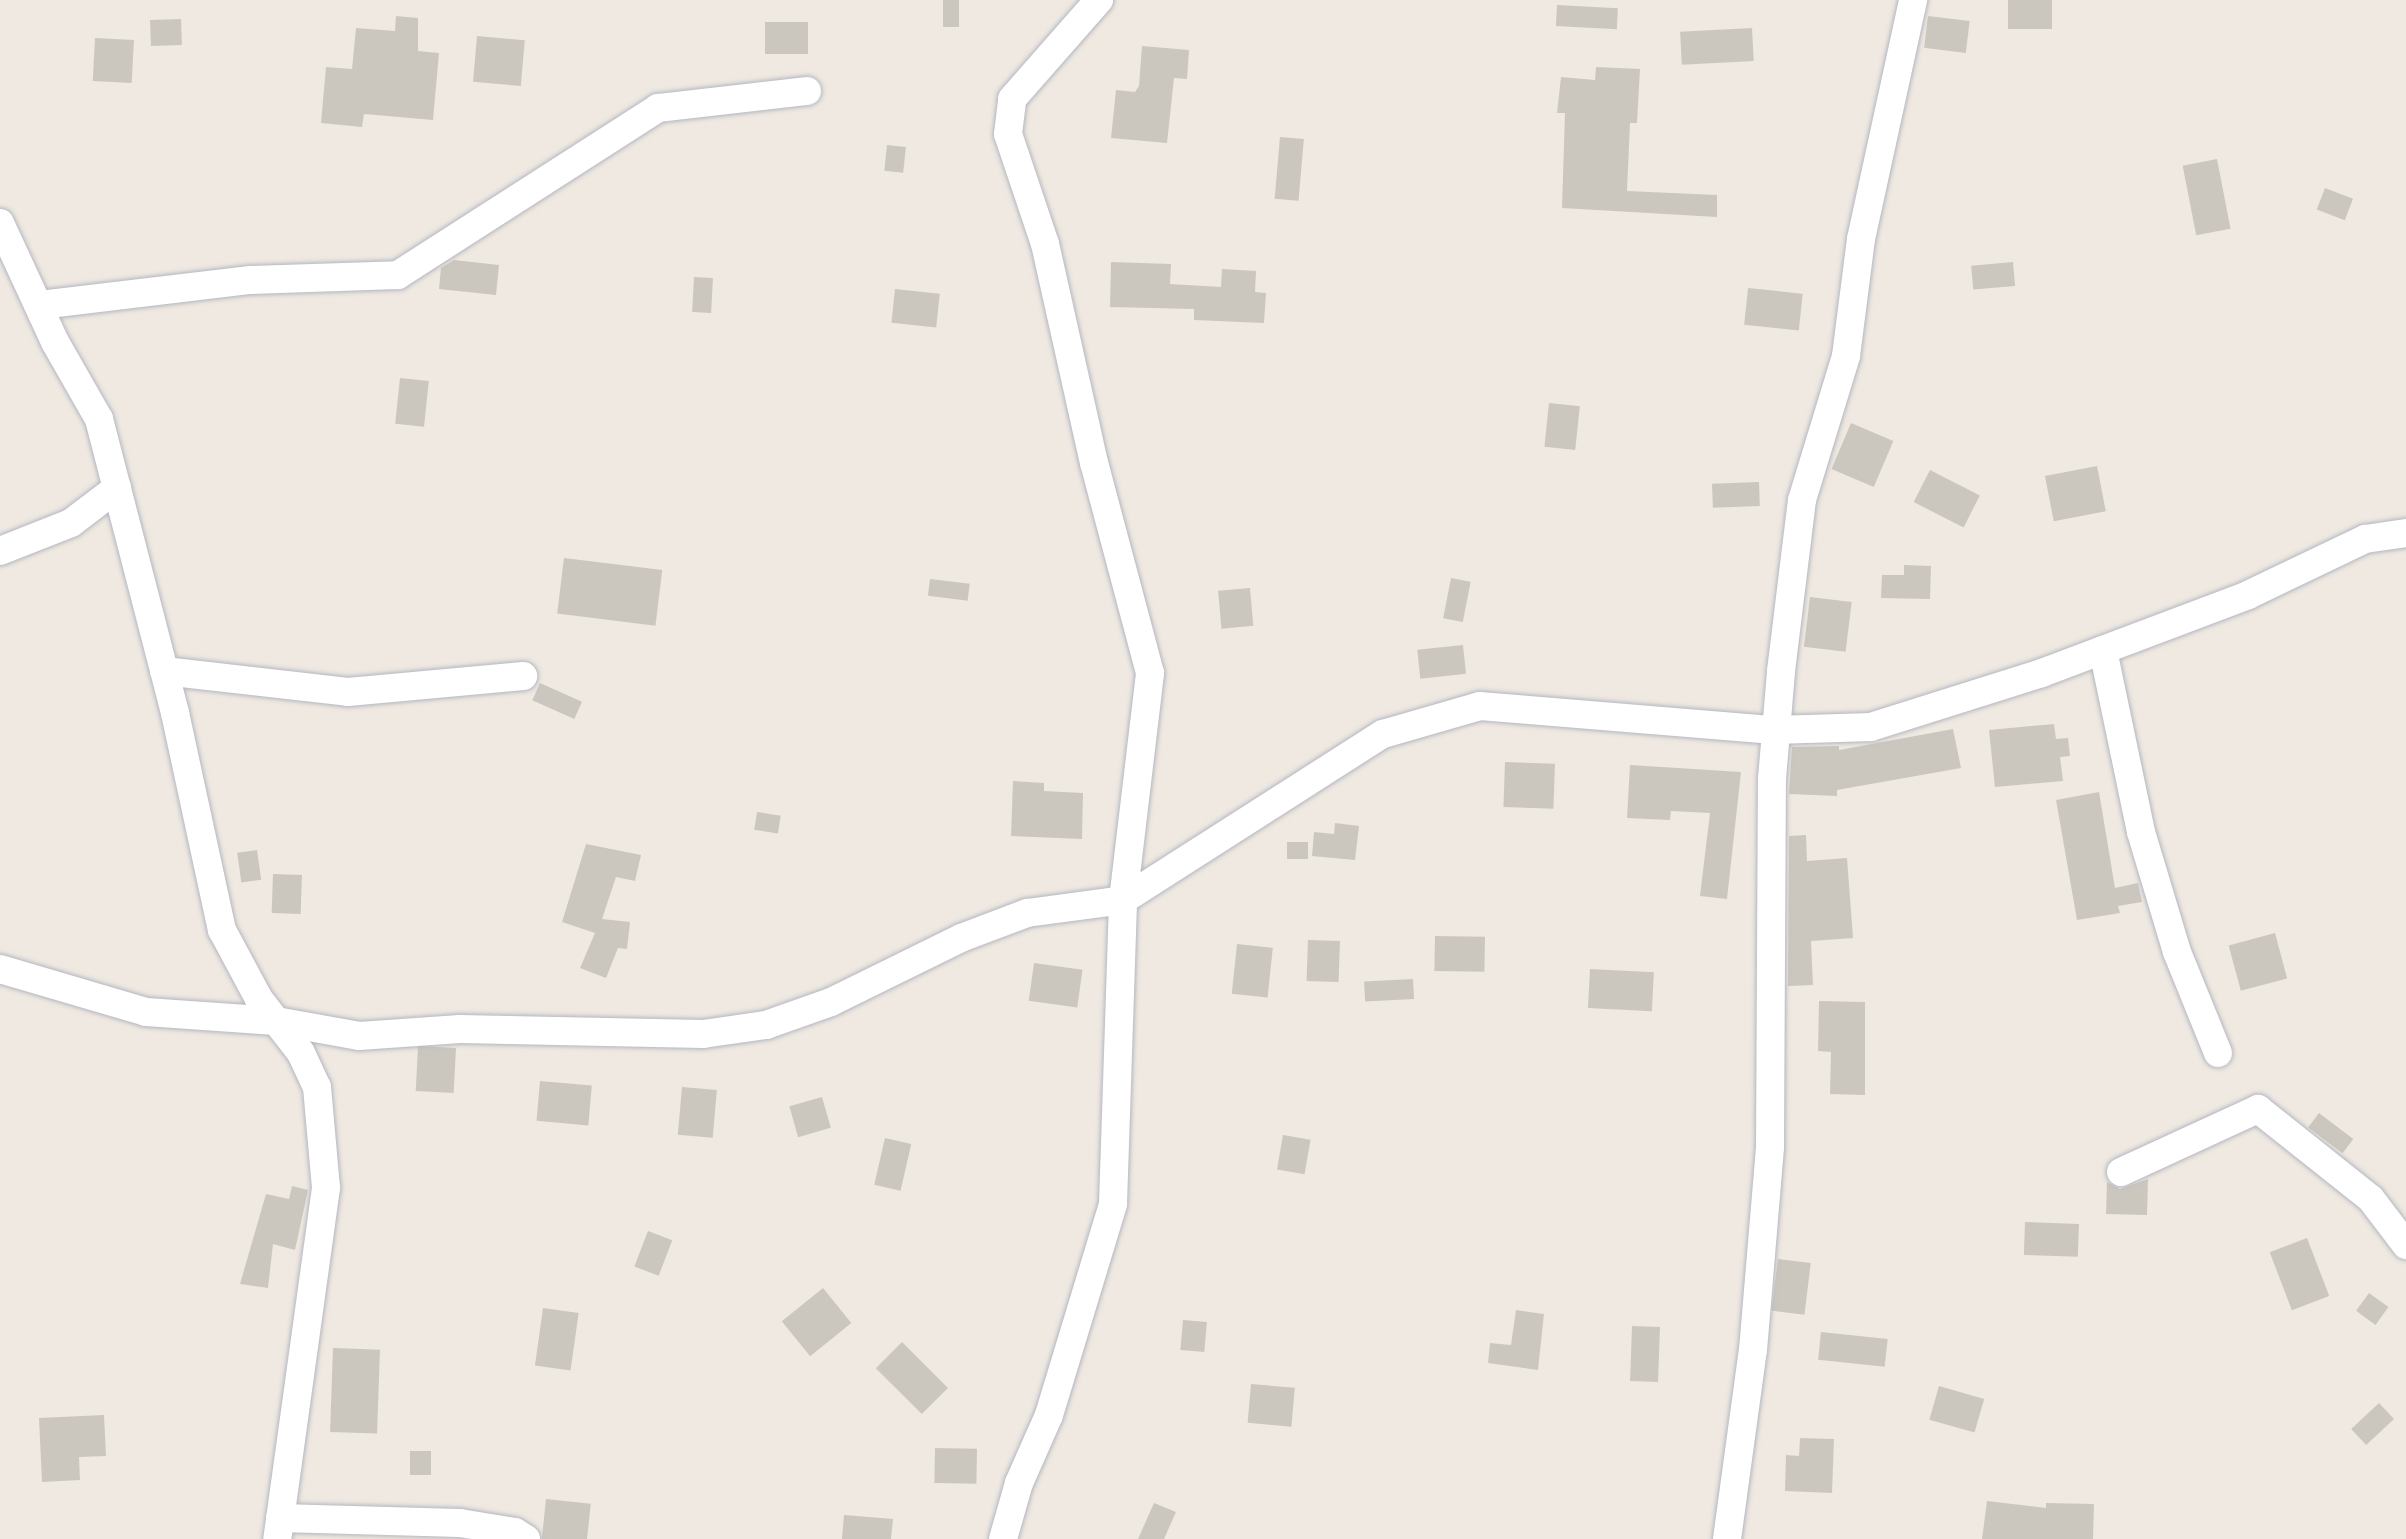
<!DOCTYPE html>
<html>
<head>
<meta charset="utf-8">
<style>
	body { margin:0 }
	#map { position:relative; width:2406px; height:1539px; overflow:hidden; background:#efe9e1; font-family:Cabin,sans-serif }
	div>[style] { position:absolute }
	.building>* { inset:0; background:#cbc7bf; transform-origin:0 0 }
	.roads { filter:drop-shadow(0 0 2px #b4b7c1) drop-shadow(0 0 2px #b4b7c1) }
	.minor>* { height:28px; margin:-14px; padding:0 14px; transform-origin:14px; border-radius:14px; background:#fff }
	span { translate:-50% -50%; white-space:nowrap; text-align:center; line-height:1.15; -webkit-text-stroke:8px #fff; paint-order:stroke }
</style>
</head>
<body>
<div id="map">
	<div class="building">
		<div style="left:943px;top:0;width:16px;height:27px"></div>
		<div style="left:2008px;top:0;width:44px;height:29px"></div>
		<div style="left:1557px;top:5px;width:61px;height:21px;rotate:3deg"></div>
		<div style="clip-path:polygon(396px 16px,418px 18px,418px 51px,439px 53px,433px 120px,364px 114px,362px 127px,321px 123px,326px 67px,352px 69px,356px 28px,395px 31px)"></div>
		<div style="left:1928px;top:16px;width:42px;height:32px;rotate:7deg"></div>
		<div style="left:181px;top:19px;width:26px;height:31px;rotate:88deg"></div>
		<div style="left:808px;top:22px;width:32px;height:43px;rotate:90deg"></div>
		<div style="left:1752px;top:28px;width:33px;height:72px;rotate:87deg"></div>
		<div style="left:477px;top:36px;width:48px;height:46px;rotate:5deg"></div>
		<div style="left:95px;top:38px;width:39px;height:43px;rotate:3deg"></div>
		<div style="clip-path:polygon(1142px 46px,1189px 50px,1187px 79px,1174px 78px,1167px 143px,1111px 138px,1116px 90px,1135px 92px,1139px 86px)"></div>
		<div style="clip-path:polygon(1596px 67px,1640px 69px,1637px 123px,1630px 123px,1627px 191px,1717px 195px,1717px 217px,1562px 208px,1565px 113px,1557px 113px,1561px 77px,1595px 80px)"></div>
		<div style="left:1280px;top:137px;width:24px;height:62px;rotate:5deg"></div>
		<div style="left:887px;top:145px;width:19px;height:26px;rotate:6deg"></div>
		<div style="left:2217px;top:159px;width:71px;height:35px;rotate:79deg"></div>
		<div style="left:2325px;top:188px;width:30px;height:23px;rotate:21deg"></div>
		<div style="clip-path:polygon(454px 260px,499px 265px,496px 295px,439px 289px,441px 268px)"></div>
		<div style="clip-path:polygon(1111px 262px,1171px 264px,1170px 284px,1221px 287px,1222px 269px,1256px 271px,1255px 292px,1266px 293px,1264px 323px,1194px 320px,1194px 309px,1110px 307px)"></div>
		<div style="left:2013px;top:262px;width:24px;height:42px;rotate:85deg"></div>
		<div style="left:694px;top:277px;width:19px;height:35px;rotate:3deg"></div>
		<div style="left:1748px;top:288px;width:55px;height:37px;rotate:6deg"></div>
		<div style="left:895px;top:289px;width:45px;height:34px;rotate:6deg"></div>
		<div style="left:400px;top:378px;width:29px;height:46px;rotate:6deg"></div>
		<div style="left:1549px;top:403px;width:31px;height:44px;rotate:6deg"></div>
		<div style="left:1851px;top:423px;width:46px;height:50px;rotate:23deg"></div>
		<div style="left:2097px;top:466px;width:46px;height:53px;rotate:79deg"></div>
		<div style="left:1930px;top:470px;width:56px;height:36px;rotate:27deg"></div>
		<div style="left:1759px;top:482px;width:24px;height:47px;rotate:88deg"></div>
		<div style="left:564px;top:558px;width:99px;height:56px;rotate:7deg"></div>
		<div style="clip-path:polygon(1904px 565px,1931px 566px,1930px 599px,1881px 598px,1882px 575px,1904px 575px)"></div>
		<div style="left:1451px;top:578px;width:20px;height:41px;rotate:11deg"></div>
		<div style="left:930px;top:579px;width:40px;height:17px;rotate:7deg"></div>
		<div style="left:1250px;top:588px;width:38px;height:32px;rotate:85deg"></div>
		<div style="left:1810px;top:597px;width:42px;height:50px;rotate:7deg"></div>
		<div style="left:1463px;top:645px;width:29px;height:46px;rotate:84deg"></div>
		<div style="left:540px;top:683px;width:46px;height:19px;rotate:24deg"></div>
		<div style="clip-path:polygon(2054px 724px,2056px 739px,2068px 738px,2070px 756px,2060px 757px,2063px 781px,1995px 787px,1989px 730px)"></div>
		<div style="clip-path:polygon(1953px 729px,1961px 768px,1837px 790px,1837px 796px,1789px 794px,1792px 747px,1839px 746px,1839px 750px)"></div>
		<div style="left:1505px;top:762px;width:50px;height:45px;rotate:2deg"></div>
		<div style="clip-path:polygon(1630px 765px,1741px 772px,1727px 899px,1700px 896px,1710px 813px,1671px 811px,1670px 820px,1627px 818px)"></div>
		<div style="clip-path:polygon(1013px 781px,1044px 783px,1044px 791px,1083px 793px,1082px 839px,1011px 836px)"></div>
		<div style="clip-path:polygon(2099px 792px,2115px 888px,2138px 883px,2142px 902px,2118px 906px,2120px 913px,2077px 920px,2056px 800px)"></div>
		<div style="left:757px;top:812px;width:24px;height:18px;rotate:9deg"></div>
		<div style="clip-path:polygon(1335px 823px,1359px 826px,1355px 860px,1312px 856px,1314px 832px,1334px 834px)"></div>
		<div style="clip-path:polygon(1806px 835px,1807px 861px,1847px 858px,1853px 938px,1811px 941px,1813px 985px,1788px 986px,1789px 836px)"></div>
		<div style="left:1287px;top:842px;width:21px;height:17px"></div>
		<div style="clip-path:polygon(586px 844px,641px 855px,635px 881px,616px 877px,602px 919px,630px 922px,627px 949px,618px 948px,606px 978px,580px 968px,595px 933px,562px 922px)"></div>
		<div style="left:257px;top:850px;width:30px;height:20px;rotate:82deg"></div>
		<div style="left:273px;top:874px;width:29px;height:39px;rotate:2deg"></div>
		<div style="left:2275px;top:933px;width:47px;height:48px;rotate:75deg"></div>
		<div style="left:1435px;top:936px;width:50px;height:35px;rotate:1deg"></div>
		<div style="left:1308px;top:940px;width:32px;height:41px;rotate:2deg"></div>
		<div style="left:1237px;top:944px;width:36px;height:50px;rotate:6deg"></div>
		<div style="left:1034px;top:963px;width:49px;height:38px;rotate:8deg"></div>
		<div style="left:1590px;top:969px;width:64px;height:39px;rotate:3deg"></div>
		<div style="left:1413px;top:979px;width:20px;height:49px;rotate:87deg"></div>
		<div style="clip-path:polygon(1819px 1001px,1865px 1002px,1865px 1095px,1830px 1094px,1831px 1052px,1818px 1051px)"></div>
		<div style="left:456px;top:1048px;width:45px;height:38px;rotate:93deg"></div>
		<div style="left:540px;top:1081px;width:52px;height:40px;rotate:5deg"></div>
		<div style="left:682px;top:1087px;width:35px;height:48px;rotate:5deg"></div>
		<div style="left:822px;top:1097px;width:32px;height:34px;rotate:74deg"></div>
		<div style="left:2319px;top:1113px;width:43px;height:18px;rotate:37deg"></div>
		<div style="left:1283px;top:1135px;width:28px;height:35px;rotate:10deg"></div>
		<div style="left:885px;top:1138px;width:27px;height:48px;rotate:13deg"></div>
		<div style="clip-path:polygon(2148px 1179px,2147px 1215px,2106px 1214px,2107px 1182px,2120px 1189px)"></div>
		<div style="clip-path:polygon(292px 1186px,308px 1190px,295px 1250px,273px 1244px,268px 1288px,240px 1284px,266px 1194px,289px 1199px)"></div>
		<div style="left:2025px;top:1222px;width:54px;height:33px;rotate:2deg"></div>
		<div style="left:648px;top:1231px;width:26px;height:38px;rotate:21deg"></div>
		<div style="left:2307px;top:1238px;width:62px;height:40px;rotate:69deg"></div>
		<div style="left:1778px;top:1259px;width:33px;height:52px;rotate:7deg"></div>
		<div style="left:823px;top:1288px;width:45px;height:53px;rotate:51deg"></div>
		<div style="left:2369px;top:1293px;width:24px;height:22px;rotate:36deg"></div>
		<div style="left:543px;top:1308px;width:36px;height:58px;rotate:8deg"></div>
		<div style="clip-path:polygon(1516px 1310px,1544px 1314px,1538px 1370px,1488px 1363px,1490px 1343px,1511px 1345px)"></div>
		<div style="left:1183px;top:1320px;width:24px;height:30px;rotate:5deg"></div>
		<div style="left:1632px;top:1326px;width:28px;height:55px;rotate:2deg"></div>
		<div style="left:1821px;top:1332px;width:67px;height:28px;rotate:6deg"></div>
		<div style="left:902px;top:1342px;width:65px;height:37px;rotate:45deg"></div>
		<div style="left:333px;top:1348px;width:47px;height:84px;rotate:2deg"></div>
		<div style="left:1251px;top:1384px;width:44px;height:39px;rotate:5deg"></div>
		<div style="left:1939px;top:1386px;width:47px;height:35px;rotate:16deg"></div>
		<div style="left:2379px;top:1403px;width:22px;height:38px;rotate:47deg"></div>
		<div style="clip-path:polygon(104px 1415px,106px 1456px,79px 1457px,80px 1480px,42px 1482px,39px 1418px)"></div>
		<div style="clip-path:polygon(1800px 1438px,1834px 1439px,1832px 1493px,1785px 1491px,1786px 1455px,1799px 1456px)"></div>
		<div style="left:935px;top:1448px;width:42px;height:35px;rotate:1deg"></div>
		<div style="left:410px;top:1451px;width:21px;height:24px"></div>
		<div style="left:546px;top:1499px;width:45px;height:40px;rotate:6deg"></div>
		<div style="clip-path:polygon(1987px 1501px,2046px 1508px,2046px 1503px,2094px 1504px,2093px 1539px,1982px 1539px)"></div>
		<div style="clip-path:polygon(1154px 1503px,1176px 1512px,1164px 1539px,1138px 1539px)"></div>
		<div style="clip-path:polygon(844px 1515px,893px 1519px,891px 1539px,842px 1539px)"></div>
	</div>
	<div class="roads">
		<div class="minor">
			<div style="left:0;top:223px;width:131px;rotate:65.2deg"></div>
			<div style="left:55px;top:342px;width:89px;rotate:60.3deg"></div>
			<div style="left:99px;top:419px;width:304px;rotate:75.5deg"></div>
			<div style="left:175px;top:713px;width:222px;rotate:77.8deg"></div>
			<div style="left:222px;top:930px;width:78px;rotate:61.8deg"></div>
			<div style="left:259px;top:999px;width:68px;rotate:52.1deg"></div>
			<div style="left:301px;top:1053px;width:38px;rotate:65deg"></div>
			<div style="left:317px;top:1087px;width:101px;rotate:84.9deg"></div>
			<div style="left:326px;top:1188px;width:354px;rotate:97.9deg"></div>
			<div style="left:40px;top:305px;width:212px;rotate:-6.8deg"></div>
			<div style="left:251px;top:280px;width:147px;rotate:-1.9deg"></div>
			<div style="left:398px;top:275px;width:309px;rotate:-32.7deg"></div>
			<div style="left:658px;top:108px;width:150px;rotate:-6.5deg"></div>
			<div style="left:0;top:551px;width:76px;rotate:-21.5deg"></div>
			<div style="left:71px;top:523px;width:58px;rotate:-37.3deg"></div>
			<div style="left:2103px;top:650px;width:186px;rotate:78.2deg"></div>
			<div style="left:2141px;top:832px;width:125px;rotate:73.3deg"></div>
			<div style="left:2177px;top:952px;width:109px;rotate:67.9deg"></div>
			<div style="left:164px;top:671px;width:185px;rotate:6.5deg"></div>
			<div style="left:348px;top:692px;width:176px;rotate:-5.2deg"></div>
			<div style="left:0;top:969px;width:152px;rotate:16.4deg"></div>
			<div style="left:146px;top:1012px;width:130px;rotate:4deg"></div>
			<div style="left:276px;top:1021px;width:84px;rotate:10.2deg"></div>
			<div style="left:359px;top:1036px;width:101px;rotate:-4deg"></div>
			<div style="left:460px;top:1029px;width:243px;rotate:1.2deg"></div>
			<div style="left:703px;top:1034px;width:64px;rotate:-8.1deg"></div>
			<div style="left:766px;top:1025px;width:69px;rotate:-19.5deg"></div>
			<div style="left:831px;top:1002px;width:145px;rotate:-26.2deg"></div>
			<div style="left:961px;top:938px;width:71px;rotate:-20.7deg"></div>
			<div style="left:1027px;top:913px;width:97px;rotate:-7.7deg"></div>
			<div style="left:1123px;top:900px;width:308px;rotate:-32.6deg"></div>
			<div style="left:1383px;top:734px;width:101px;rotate:-16.1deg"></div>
			<div style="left:1480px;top:706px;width:295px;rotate:4.7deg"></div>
			<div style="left:1774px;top:730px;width:97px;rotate:-1.8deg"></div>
			<div style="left:1871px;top:727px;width:179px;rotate:-17.5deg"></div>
			<div style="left:2042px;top:673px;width:220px;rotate:-20.7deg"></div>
			<div style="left:2248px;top:595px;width:130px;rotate:-25.6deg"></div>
			<div style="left:2365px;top:539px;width:41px;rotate:-8.3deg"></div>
			<div style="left:2121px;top:1172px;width:151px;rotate:-24.7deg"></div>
			<div style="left:2258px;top:1109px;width:144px;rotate:38.5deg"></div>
			<div style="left:2371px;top:1199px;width:58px;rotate:52.7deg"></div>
			<div style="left:280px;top:1518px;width:180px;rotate:1.6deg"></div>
			<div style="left:460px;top:1523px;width:56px;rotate:9.3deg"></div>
			<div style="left:515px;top:1532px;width:13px;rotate:32deg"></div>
			<div style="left:1003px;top:1539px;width:58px;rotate:-74.1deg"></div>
			<div style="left:1019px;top:1483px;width:74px;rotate:-66.2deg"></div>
			<div style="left:1049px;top:1415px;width:220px;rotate:-73.1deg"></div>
			<div style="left:1113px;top:1204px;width:304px;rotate:-88.1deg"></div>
			<div style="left:1123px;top:900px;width:229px;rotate:-83.2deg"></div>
			<div style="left:1150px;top:673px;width:217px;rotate:-104.9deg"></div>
			<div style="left:1094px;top:463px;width:224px;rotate:-102.6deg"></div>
			<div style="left:1045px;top:244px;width:116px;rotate:-108.6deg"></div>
			<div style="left:1008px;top:134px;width:35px;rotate:-83deg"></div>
			<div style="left:1012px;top:99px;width:132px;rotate:-48.7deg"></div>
			<div style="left:1727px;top:1539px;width:191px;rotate:-82.2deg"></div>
			<div style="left:1753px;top:1350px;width:204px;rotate:-85.2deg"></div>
			<div style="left:1770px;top:1147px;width:368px;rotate:-89.7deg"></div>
			<div style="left:1772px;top:779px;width:108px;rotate:-85.2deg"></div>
			<div style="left:1781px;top:671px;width:172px;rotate:-83deg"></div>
			<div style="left:1802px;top:500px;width:151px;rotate:-73deg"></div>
			<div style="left:1846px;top:356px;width:118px;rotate:-82.7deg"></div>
			<div style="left:1861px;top:239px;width:245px;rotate:-77.7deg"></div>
		</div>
	</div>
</div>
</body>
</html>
